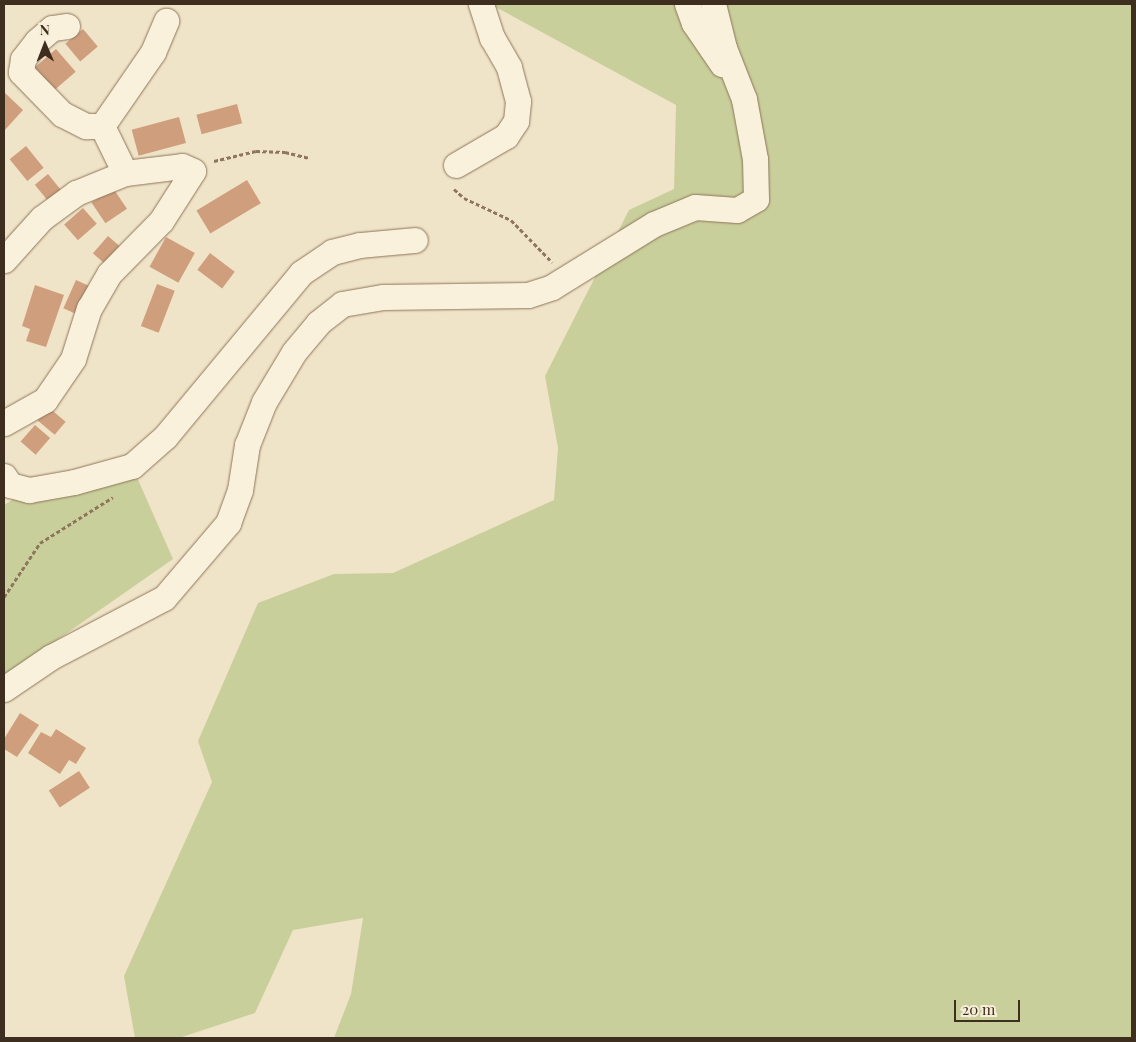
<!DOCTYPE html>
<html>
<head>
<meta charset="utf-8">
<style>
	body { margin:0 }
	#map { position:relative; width:1136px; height:1042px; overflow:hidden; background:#f0e4c8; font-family:"Playfair Display",serif }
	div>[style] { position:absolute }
	.green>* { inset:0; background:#c9cf9b }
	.building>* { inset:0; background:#cf9f7d; transform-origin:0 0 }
	.path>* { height:3px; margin-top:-1.5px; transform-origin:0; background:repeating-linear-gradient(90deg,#8d765c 0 4px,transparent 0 6.5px) }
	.roads { filter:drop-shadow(0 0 1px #8d765c) drop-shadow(0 0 1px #8d765c) }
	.street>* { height:25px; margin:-12.5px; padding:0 12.5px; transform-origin:12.5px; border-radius:12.5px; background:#faf1dc }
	span { translate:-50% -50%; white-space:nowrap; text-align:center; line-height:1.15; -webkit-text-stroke:4px #f7eed8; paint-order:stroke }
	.frame { position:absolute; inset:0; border:5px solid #3d2e20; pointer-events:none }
	.north { position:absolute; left:20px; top:20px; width:50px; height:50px; -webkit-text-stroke:4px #f7eed8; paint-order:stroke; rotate:359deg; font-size:14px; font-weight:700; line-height:20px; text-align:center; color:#3d2e20 }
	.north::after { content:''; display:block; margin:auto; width:18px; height:22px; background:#3d2e20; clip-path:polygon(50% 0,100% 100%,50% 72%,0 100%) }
	.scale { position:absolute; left:954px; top:1000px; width:66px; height:22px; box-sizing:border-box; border:2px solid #3d2e20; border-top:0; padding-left:6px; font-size:15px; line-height:18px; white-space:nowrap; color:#3d2e20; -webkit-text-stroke:4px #f7eed8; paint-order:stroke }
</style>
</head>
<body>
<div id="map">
	<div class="green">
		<div style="clip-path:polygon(490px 4px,1132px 4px,1132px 1038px,334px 1038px,351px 994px,363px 918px,293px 930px,255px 1013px,179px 1038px,135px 1038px,124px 976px,212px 782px,198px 741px,258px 603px,334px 574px,393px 573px,554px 500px,558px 448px,545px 376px,629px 210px,674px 189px,676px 105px)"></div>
		<div style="clip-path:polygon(132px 466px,173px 559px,4px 677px,4px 505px,29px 490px)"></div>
	</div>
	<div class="building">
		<div style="left:83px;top:29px;width:23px;height:23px;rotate:50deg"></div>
		<div style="left:56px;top:49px;width:30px;height:28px;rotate:49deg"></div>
		<div style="clip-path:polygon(4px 92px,23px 110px,4px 131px)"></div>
		<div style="left:237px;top:104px;width:20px;height:42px;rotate:75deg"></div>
		<div style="left:179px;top:117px;width:27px;height:49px;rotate:75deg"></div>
		<div style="left:26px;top:146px;width:28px;height:21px;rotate:51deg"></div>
		<div style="left:48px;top:174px;width:21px;height:17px;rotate:51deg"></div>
		<div style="left:247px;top:180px;width:27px;height:59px;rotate:59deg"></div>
		<div style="left:113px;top:188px;width:25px;height:26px;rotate:56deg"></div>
		<div style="left:83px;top:208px;width:21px;height:25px;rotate:49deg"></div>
		<div style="left:108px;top:236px;width:18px;height:23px;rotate:41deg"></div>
		<div style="left:166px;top:237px;width:33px;height:34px;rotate:29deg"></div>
		<div style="left:210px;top:253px;width:31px;height:21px;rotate:37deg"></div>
		<div style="left:76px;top:280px;width:17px;height:31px;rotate:24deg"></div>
		<div style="left:157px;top:284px;width:19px;height:45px;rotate:21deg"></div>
		<div style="clip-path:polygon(35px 285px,64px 295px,46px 347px,26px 341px,30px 329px,22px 326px)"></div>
		<div style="left:48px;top:407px;width:23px;height:17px;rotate:40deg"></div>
		<div style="left:35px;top:425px;width:20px;height:22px;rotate:41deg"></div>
		<div style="clip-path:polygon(20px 713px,39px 725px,17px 757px,4px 749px,4px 739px)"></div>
		<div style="clip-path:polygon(56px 729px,86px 748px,76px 764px,69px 760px,60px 774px,28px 753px,41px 732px,51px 737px)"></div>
		<div style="left:79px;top:771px;width:20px;height:36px;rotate:57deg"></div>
	</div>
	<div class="path">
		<div style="left:214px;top:161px;width:43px;rotate:-13.4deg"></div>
		<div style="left:256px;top:151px;width:29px;rotate:2deg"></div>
		<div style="left:285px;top:152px;width:25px;rotate:14deg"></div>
		<div style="left:454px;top:189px;width:13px;rotate:42deg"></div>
		<div style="left:464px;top:198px;width:52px;rotate:25.1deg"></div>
		<div style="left:511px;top:220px;width:59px;rotate:45.7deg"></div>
		<div style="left:4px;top:597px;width:65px;rotate:-56.3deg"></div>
		<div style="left:40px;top:543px;width:86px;rotate:-32.2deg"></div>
	</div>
	<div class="roads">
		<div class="street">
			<div style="left:687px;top:4px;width:20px;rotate:70deg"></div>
			<div style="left:694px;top:23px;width:50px;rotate:55.7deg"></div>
			<div style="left:67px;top:26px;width:15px;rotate:172deg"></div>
			<div style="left:52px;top:28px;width:20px;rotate:139deg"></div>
			<div style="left:37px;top:41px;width:23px;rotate:128deg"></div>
			<div style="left:23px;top:59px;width:13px;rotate:99deg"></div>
			<div style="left:21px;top:72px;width:59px;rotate:45.7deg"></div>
			<div style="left:62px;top:114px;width:27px;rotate:27deg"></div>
			<div style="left:86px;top:126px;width:16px"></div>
			<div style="left:456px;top:165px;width:58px;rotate:-30.1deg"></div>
			<div style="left:506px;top:136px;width:18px;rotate:-56deg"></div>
			<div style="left:516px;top:121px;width:20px;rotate:-84deg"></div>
			<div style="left:518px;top:101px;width:35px;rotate:-105deg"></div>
			<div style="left:509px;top:67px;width:34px;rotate:-120deg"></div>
			<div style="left:492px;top:38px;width:36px;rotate:-108deg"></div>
			<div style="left:125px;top:173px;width:52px;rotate:-116.1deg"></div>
			<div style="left:102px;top:126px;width:90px;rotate:-55.4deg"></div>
			<div style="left:153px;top:52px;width:34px;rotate:-67deg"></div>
			<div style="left:4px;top:260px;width:57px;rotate:-47.9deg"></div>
			<div style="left:42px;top:218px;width:42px;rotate:-36.3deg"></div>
			<div style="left:76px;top:193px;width:53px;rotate:-22.2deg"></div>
			<div style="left:125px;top:173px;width:57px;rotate:-7deg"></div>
			<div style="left:182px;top:166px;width:12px;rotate:24deg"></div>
			<div style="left:193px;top:171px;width:59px;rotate:122.6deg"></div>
			<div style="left:161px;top:221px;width:74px;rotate:134.5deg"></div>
			<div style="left:109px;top:274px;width:39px;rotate:120deg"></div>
			<div style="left:89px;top:308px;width:53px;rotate:107.4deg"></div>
			<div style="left:73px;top:359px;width:50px;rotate:124.3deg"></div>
			<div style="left:45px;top:400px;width:47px;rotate:150.7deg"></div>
			<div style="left:4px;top:476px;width:11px;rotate:56deg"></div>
			<div style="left:10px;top:485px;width:20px;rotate:15deg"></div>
			<div style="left:29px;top:490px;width:46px;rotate:-10.1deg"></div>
			<div style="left:74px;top:482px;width:60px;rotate:-15.4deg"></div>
			<div style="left:132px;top:466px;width:44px;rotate:-41.3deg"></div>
			<div style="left:165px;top:437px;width:213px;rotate:-50.3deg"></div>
			<div style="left:301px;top:273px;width:37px;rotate:-34deg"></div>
			<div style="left:332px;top:252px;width:29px;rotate:-14deg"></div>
			<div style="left:360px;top:245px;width:55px;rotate:-5.2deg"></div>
			<div style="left:4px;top:689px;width:57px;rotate:-34.2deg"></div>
			<div style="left:51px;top:657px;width:127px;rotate:-27.6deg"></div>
			<div style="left:164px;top:598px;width:99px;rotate:-49.5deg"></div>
			<div style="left:228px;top:523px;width:35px;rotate:-70deg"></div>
			<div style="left:240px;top:490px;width:46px;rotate:-81.2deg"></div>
			<div style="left:247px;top:445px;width:46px;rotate:-68.4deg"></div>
			<div style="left:264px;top:402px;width:58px;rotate:-59deg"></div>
			<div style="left:294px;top:352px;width:38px;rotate:-50deg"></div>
			<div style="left:318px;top:323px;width:31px;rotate:-38deg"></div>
			<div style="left:342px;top:304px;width:42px;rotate:-9.7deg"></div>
			<div style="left:383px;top:297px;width:145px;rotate:-0.8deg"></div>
			<div style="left:528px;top:295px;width:25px;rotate:-18deg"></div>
			<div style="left:552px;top:287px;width:120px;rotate:-31.7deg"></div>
			<div style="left:654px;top:224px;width:44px;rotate:-22.5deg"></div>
			<div style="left:695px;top:207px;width:42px;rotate:4.1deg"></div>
			<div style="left:737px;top:210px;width:22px;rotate:-30deg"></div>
			<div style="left:756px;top:199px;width:40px;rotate:-91.4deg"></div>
			<div style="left:755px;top:159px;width:61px;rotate:-100.4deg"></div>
			<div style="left:744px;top:99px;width:55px;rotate:-111.4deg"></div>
			<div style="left:724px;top:48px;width:45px;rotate:-104deg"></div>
		</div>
	</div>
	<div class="frame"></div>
	<div class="north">N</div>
	<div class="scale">20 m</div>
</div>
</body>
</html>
